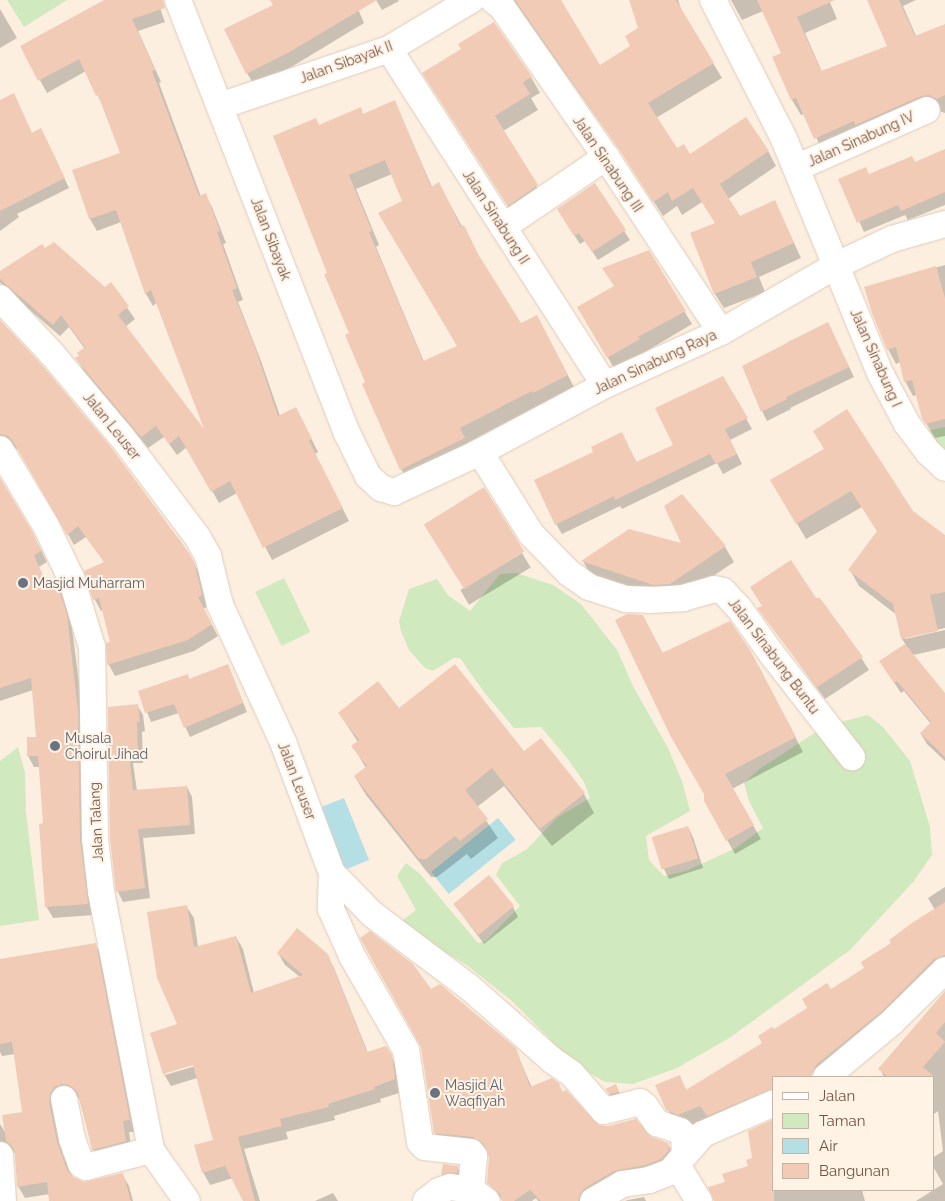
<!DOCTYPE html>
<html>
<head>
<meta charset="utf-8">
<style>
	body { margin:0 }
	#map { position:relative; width:945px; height:1201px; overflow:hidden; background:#fcefdf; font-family:Raleway,sans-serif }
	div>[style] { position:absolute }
	.green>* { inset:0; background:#d1e9be; transform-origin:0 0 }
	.water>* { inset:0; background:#b4e0e5; transform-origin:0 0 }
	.shadow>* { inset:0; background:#0003; transform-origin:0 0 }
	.building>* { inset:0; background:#f2cbb6; transform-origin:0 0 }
	.roads { filter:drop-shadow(0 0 1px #e0cbbb) drop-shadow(0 0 1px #e0cbbb) }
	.minor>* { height:26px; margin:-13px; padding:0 13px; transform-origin:13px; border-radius:13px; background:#fff }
	.dots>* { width:14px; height:14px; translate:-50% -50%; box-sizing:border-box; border:2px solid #fff3e5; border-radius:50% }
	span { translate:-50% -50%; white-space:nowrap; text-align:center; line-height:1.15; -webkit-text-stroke:4px #fff3e5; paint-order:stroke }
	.street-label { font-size:14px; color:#725447 }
	.worship-label { font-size:14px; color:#5b616d }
	.left { translate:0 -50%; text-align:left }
	.legend { position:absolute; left:772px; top:1076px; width:162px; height:115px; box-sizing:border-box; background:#fff3e5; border:1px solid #c7b3a6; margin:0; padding:6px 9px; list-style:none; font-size:15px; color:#725447 }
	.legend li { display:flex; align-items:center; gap:10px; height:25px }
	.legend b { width:25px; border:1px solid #c7b3a6 }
</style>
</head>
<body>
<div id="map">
	<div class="green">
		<div style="clip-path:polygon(7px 0,67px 0,24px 27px)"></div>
		<div style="clip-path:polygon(945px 427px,945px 458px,923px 432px)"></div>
		<div style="clip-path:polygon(516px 573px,553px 585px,581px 604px,617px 650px,634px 688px,668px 748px,682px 781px,690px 811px,646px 836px,649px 860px,664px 876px,686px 871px,736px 848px,763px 828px,749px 801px,744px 783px,758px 770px,825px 726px,868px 715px,883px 727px,910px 761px,930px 827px,932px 855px,914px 881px,850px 950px,731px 1037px,677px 1068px,633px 1084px,605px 1082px,559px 1055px,550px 1039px,512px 1001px,468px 966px,445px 952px,415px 940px,399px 923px,416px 910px,397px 876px,406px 863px,420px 874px,478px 943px,486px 941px,520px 906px,496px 875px,502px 863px,526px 850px,558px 817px,590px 798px,584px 782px,567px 758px,541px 727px,514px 728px,484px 692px,460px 658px,454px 658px,433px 671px,425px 668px,409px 650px,401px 631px,399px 621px,409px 589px,437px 579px,448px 595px,470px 611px,500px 574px)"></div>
		<div style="left:284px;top:578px;width:60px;height:32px;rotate:64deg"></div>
		<div style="clip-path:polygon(18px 747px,25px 773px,26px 812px,39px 920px,0 926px,0 761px)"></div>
	</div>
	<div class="water">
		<div style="left:344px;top:798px;width:67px;height:33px;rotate:68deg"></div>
		<div style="left:498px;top:818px;width:28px;height:86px;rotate:51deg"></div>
	</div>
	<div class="shadow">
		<div style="clip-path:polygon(108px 0,157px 0,165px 22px,138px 31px,161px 82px,159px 83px,201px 197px,205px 195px,212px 207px,226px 243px,223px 244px,243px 300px,238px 302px,261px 361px,280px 416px,302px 420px,318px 452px,315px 454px,349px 521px,272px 560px,237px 493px,219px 503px,187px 447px,177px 455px,164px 437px,148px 448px,84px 371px,77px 359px,85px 349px,69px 327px,60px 336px,3px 287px,0 282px,0 272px,44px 250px,105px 288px,110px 284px,135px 319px,125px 327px,207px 434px,157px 302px,153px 306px,146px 294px,121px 222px,97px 231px,90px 219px,74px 171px,121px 154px,103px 106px,86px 71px,47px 93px,22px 47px)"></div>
		<div style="clip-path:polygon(271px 0,360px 0,355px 2px,364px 23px,293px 66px,254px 85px,247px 73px,274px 6px)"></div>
		<div style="clip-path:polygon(376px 0,398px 0,399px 1px,382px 10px)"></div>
		<div style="clip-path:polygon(513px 0,560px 0,600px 67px,632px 46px,640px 29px,630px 0,678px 0,682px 12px,722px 78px,656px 118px,677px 150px,689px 156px,768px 151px,776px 166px,728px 199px,740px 217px,775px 202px,801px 258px,759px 277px,765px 292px,724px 308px,715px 294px,692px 234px,716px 224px,702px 202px,682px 215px,677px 206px,663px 216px,629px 163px)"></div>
		<div style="clip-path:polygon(731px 0,829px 0,837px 19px,805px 33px,822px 72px,889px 47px,869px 0,916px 0,903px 6px,916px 36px,945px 25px,945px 113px,939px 111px,824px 154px,805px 114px,801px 115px,792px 100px,774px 57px,782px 54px,763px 11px,742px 20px)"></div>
		<div style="clip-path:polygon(0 9px,17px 38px,0 48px)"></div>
		<div style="clip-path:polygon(531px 77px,540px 93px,531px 98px,538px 110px,503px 131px,545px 201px,517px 220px,433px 89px)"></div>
		<div style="clip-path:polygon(0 101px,32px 134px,46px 140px,69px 188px,17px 214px,19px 217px,0 231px)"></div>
		<div style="clip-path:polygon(evenodd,395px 102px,432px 187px,439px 184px,483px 265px,520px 325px,544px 330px,575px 389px,542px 407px,541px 404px,467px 443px,472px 453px,409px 483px,401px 469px,367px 383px,329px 273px,319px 126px,360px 109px,363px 115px,395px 102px,392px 174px,459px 346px,424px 362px,376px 247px,379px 245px,356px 189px,392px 174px)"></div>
		<div style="clip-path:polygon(945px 150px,945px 205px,908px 220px,905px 215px,864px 232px,840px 179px,870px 175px,915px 164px)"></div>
		<div style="clip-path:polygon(594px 184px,630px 240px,598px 260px,585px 241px,580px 244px,563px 218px)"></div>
		<div style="clip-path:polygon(648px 251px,692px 324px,615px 370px,579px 307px,615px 286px)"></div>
		<div style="clip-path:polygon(945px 265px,945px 436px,935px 438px,923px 418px,917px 395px,913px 396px,905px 381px,900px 362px,896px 364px,888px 349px,866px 288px)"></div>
		<div style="clip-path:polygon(0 322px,181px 542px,200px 574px,208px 606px,203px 609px,218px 636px,194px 651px,115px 676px,109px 665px,108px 644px,112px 643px,103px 610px,101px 611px,95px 600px,86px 572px,105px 563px,86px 537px,74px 545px,21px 452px,14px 447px,6px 445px,0 447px)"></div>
		<div style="clip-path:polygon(828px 323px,854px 377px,790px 408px,791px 409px,767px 421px,762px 411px,788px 342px)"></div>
		<div style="clip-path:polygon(723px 377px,752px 429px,730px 440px,742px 464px,723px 474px,717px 463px,622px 509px,620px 506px,562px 534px,556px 524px,627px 444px,637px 463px,675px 445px)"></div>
		<div style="clip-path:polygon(825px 450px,945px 537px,945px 628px,905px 637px,905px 639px,945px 630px,945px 648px,913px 655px,945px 695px,945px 761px,927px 744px,921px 734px,931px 724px,904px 691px,901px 693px,887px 672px,906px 645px,902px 639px,897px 615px,859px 586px,850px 570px,878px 532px,862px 507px,806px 539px,772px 481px)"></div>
		<div style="clip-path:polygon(0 481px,39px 546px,47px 562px,39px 567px,48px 588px,56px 584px,63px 595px,72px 628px,84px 723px,94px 915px,53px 918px,46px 906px,44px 824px,40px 767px,34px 767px,28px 756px,37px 738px,33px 690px,0 701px)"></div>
		<div style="clip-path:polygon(682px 496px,725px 547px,734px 562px,679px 599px,662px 600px,591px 576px,583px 561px,683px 545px)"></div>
		<div style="left:522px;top:553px;width:17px;height:72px;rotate:59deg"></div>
		<div style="clip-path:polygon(815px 599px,840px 629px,842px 628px,869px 670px,825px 699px,759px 609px)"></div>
		<div style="clip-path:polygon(643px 616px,663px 654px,758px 665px,803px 752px,732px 789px,761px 839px,735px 854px,705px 801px,705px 794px)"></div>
		<div style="clip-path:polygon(228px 665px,247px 712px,190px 737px,179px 713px,151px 722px,139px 692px,187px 676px,190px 680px)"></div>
		<div style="clip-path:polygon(137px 705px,143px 715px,145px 731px,142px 732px,143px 763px,133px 763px,137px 791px,187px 787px,192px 797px,195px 834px,143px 838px,150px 898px,123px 902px,118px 892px,111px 838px)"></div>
		<div style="clip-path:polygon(398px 710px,524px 753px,584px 794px,594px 813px,552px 846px,504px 786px,477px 807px,498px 838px,471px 859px,467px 854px,437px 877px,431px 877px,366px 795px,355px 777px,366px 768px,353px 746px,358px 742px,339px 713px)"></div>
		<div style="clip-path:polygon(688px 827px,693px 837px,703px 868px,669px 879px,664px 869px,654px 838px)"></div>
		<div style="clip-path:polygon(945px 887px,945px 957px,932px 965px,937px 973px,815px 1077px,788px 1035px,808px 1008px,866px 968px,893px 943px,935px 910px,928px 898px)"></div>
		<div style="clip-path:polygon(454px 904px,513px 907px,518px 917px,484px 944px)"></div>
		<div style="clip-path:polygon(evenodd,186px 906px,194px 918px,198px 947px,236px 937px,243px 949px,254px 993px,300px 977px,285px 965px,278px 953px,327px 955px,334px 968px,368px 1053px,386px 1047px,398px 1069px,402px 1092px,380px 1099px,381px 1102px,334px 1116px,335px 1120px,286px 1132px,288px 1139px,244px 1149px,260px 1201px,244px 1201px,233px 1178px,210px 1185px,203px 1172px,215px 1140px,197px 1078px,171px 1086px,164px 1074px,152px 1034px,179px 1025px,186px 906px,198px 1062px,199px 1065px,165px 1075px,165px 1072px,198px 1062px)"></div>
		<div style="clip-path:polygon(95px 945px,102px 956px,136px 1132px,129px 1132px,132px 1153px,100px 1161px,93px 1149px,79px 1098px,76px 1096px,55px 1114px,63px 1155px,73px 1178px,84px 1183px,122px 1174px,129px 1186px,133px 1201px,51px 1201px,50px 1194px,25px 1198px,18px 1186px,15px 1153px,7px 1151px,0 1153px,0 1124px,11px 1142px,23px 1113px,15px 1054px,2px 1056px,0 1052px,0 960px)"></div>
		<div style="clip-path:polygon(440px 985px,515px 1049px,532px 1088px,558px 1084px,563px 1093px,598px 1126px,668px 1144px,673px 1154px,674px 1160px,587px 1201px,538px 1201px,536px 1198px,532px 1201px,503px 1201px,488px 1182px,490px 1156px,488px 1151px,479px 1146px,440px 1142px,435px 1132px,431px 991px)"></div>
		<div style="clip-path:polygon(945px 993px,945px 1201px,916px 1201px,943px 1184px,934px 1168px,934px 1157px,943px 1151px,938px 1111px,934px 1114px,934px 1077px,884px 1077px,880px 1069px)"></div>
		<div style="clip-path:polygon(679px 1077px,687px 1091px,774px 1077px,774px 1103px,709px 1118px,686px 1127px,675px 1123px,668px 1110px)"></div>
		<div style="clip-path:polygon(618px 1090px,621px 1096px,613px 1098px,609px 1094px)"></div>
		<div style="clip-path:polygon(753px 1159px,774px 1190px,862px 1190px,865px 1201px,715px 1201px,726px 1183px,750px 1167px)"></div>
		<div style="clip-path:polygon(444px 1165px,457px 1167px,463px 1177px,448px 1184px,442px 1174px)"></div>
		<div style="clip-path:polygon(333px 1193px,338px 1201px,315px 1201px)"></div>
		<div style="clip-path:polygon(644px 1197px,646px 1201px,625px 1201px,628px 1200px)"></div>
	</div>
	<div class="building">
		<div style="clip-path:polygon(104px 0,163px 0,165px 8px,132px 19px,155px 70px,152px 71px,199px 196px,206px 193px,220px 231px,217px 232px,237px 288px,232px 290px,255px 347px,278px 416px,296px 407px,312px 439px,309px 441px,343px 508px,263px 548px,230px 481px,211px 492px,179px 436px,169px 444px,156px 426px,141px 437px,75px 358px,79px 356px,77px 353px,85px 347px,61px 315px,53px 325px,0 279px,0 271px,42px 244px,45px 248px,54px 242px,105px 287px,111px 282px,129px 306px,118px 315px,204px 429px,151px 290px,145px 294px,116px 210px,89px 219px,72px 170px,120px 153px,98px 95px,96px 96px,79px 59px,38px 81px,20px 46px)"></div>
		<div style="clip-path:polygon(270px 0,377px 0,286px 54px,246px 74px,224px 29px,273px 5px)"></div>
		<div style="clip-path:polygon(515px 0,561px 0,600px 65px,630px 46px,625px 36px,638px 28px,629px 0,676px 0,714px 63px,648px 103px,677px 148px,684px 144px,690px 154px,746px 117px,769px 151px,720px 184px,740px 216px,775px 200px,794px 243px,751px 262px,757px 277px,714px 294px,690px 233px,715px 223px,693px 188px,672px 201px,668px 192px,653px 202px,619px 149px)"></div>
		<div style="clip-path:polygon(757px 0,835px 0,797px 17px,821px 71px,887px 46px,867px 0,899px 0,915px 36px,945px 24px,945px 95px,937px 99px,929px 95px,921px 96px,855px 125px,854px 121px,814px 139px,796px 98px,791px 100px,772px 57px,781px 53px)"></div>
		<div style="clip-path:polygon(494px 22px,532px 77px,523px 82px,530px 94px,495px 116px,538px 185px,508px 206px,422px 73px,461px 49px,458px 44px)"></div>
		<div style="clip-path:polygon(14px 93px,32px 133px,41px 128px,65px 178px,0 211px,0 100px)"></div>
		<div style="clip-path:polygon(evenodd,395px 100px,431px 187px,439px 182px,461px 227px,464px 225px,478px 254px,521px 323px,537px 315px,568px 375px,533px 393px,532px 391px,460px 428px,465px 438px,400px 470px,362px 384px,365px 382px,345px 335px,349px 333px,324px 274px,327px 273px,273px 136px,316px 118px,319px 125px,361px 107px,363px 114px,395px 100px,385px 160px,402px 201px,378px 213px,457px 346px,423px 361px,369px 232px,372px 231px,349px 175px,385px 160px)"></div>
		<div style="clip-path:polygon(945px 149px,945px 192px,901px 211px,898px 205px,857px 223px,838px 179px,866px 167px,869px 174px,912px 156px,915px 162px)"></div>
		<div style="clip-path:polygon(595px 183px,626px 230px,592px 252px,579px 233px,574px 236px,557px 209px)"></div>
		<div style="clip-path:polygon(649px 250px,686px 311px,638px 337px,640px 339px,607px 358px,577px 307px,614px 286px,602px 268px)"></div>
		<div style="clip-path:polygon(936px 266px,945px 298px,945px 419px,926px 424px,922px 419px,912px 380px,904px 382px,896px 347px,887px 350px,872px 313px,864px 287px)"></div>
		<div style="clip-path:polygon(0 320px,41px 364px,110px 446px,189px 553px,194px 562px,202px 595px,198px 597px,212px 624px,188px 640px,107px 665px,106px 643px,110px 642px,99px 598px,93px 600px,84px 571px,104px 562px,78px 526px,67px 535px,13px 441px,8px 436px,0 434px)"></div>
		<div style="clip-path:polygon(828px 322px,849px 367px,786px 397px,787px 399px,761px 412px,742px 366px)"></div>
		<div style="clip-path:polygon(723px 376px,748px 418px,725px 429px,737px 454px,716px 464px,710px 454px,615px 500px,614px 496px,555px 525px,534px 480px,593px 452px,591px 447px,622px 432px,636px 462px,673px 445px,655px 408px)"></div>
		<div style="clip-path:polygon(847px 409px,913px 511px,945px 535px,945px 592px,930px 595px,938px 631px,901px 639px,893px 604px,848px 570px,877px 531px,851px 491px,796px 524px,770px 480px,824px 449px,813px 431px)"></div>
		<div style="clip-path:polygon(0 478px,33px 533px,41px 551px,34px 555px,47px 587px,57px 583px,67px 615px,78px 711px,80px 839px,88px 904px,45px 907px,39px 824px,43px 823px,38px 756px,27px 756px,27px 737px,36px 737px,31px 678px,0 688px)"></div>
		<div style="left:484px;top:487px;width:76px;height:71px;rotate:58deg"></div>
		<div style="clip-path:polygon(682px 494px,726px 546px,670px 584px,653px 585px,581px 561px,629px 529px,681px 543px,664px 506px)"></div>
		<div style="clip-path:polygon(791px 560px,816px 598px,820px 598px,863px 657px,817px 687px,757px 608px,762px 606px,750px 587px)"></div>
		<div style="clip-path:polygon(627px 614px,643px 615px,662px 653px,730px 621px,750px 650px,796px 737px,725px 774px,754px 825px,726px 841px,704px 801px,704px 794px,671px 737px,615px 620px)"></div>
		<div style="clip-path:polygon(905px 644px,945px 693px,945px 757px,920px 733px,931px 722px,897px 681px,894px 683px,879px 661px)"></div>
		<div style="clip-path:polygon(228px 664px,243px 703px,184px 728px,174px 704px,145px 713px,138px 691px,188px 674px,189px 679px)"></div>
		<div style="clip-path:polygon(455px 664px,524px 751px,541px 738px,585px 793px,540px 829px,492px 768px,465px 790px,488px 819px,460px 841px,455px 836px,426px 859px,419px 859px,354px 776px,367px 766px,351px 746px,359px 740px,338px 713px,378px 681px,399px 708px)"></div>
		<div style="clip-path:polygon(138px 704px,140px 722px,137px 722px,138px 753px,129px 754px,133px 790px,187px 786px,190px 825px,138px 829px,145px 888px,116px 892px,110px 838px,108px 707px)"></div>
		<div style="left:688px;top:826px;width:34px;height:38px;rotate:73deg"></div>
		<div style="left:489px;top:875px;width:40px;height:46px;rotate:51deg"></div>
		<div style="clip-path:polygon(945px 902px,945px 955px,934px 959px,882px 1011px,816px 1065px,811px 1076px,774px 1077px,774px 1088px,707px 1116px,700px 1106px,678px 1115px,666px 1110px,655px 1085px,680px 1075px,686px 1090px,762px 1043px,758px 1036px,772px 1027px,774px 1029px,807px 1008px,802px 999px,827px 983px,831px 989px,864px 968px,861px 962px,891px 943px,889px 940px,912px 923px)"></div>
		<div style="clip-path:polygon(187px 905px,194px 947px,236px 936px,251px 993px,303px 975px,277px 953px,297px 928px,328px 954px,367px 1052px,386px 1046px,392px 1055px,395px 1079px,374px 1087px,375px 1089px,328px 1104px,329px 1107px,280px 1119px,282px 1126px,238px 1137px,255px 1201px,243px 1201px,225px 1166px,202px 1173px,194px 1145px,213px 1140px,193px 1065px,163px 1074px,150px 1033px,177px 1024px,157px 978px,147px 912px)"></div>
		<div style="clip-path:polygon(370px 931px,413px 964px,431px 989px,440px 984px,516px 1048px,530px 1087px,552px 1078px,559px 1083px,562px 1092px,566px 1090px,599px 1125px,608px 1126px,636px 1119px,652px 1137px,668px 1143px,669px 1150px,661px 1159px,645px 1165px,614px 1171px,585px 1188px,580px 1194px,578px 1201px,541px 1201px,530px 1190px,514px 1201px,502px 1201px,500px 1194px,487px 1183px,489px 1157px,483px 1143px,473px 1137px,434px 1133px,421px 1047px,360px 938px)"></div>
		<div style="clip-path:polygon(96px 943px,130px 1120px,123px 1121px,126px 1141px,92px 1150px,79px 1096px,76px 1090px,69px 1085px,62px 1084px,54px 1087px,50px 1094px,49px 1102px,57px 1142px,67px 1170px,73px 1177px,84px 1182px,123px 1173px,131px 1201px,49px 1201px,47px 1182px,17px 1187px,15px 1154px,12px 1146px,6px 1141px,2px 1115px,22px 1112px,12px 1042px,0 1044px,0 959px)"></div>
		<div style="clip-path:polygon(945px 991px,945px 1022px,936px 1033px,945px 1042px,923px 1067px,935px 1077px,888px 1077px,878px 1069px)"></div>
		<div style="clip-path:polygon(616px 1084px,619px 1092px,609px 1094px,605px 1089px)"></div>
		<div style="clip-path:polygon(774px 1119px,774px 1201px,714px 1201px,708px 1187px,725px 1182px,722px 1174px,748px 1166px,746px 1160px,752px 1158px,748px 1131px)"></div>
		<div style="clip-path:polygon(443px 1164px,458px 1166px,457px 1173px,441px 1174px)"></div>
	</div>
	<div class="roads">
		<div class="minor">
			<div style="left:178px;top:0;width:465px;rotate:68.7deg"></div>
			<div style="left:347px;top:433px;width:48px;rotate:64deg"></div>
			<div style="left:368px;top:476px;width:18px;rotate:43deg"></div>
			<div style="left:381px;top:488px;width:14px;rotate:17deg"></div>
			<div style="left:394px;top:492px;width:95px;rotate:-24.9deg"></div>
			<div style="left:480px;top:452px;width:142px;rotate:-28.2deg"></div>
			<div style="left:605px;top:385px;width:128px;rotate:-24.6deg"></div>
			<div style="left:721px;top:332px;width:134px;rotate:-30deg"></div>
			<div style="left:837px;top:265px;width:61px;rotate:-25.3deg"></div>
			<div style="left:892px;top:239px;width:55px;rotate:-15.8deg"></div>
			<div style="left:493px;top:0;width:11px;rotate:38deg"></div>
			<div style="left:502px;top:7px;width:183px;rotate:55.3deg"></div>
			<div style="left:606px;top:157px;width:209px;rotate:56.7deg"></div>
			<div style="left:713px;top:0;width:156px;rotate:62.9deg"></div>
			<div style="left:784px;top:139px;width:255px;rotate:67.7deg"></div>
			<div style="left:881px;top:375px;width:55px;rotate:62deg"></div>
			<div style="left:907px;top:424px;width:35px;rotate:53deg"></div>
			<div style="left:928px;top:452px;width:23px;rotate:43deg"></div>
			<div style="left:389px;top:49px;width:399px;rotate:57.3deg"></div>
			<div style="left:220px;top:106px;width:178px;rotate:-18.6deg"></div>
			<div style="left:389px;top:49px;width:96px;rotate:-30.9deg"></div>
			<div style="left:796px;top:168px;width:143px;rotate:-23.9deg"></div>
			<div style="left:503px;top:227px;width:125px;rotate:-34.2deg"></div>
			<div style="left:0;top:298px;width:76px;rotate:47.1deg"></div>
			<div style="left:52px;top:354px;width:109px;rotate:49.9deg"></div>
			<div style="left:122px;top:437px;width:126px;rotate:53deg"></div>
			<div style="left:198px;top:538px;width:21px;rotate:61deg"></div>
			<div style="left:208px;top:556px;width:50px;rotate:76.2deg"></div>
			<div style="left:220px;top:605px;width:151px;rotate:65.3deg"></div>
			<div style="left:283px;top:742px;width:140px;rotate:69.5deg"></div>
			<div style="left:332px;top:873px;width:57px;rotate:45.7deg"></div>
			<div style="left:372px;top:914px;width:121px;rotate:37deg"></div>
			<div style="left:469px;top:987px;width:111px;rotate:41.3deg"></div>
			<div style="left:552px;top:1060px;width:24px;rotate:35deg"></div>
			<div style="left:572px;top:1074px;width:49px;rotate:49.1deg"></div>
			<div style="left:604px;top:1111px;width:37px;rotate:-14deg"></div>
			<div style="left:640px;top:1102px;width:6px;rotate:39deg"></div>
			<div style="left:645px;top:1106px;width:21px;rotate:55deg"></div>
			<div style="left:657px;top:1123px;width:24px;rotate:19deg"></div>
			<div style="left:680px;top:1131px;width:6px;rotate:45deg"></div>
			<div style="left:684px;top:1135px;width:19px;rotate:87deg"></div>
			<div style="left:0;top:449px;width:90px;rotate:59.1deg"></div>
			<div style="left:46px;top:526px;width:58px;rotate:64.3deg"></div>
			<div style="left:71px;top:578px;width:72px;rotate:73.1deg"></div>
			<div style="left:92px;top:647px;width:192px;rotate:89.1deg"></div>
			<div style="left:95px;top:839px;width:53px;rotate:83.5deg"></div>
			<div style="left:101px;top:892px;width:263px;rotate:79deg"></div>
			<div style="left:151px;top:1150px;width:62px;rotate:54.8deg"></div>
			<div style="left:480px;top:452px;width:97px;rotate:58.1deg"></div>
			<div style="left:531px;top:534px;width:54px;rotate:45.7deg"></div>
			<div style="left:569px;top:573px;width:24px;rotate:35deg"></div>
			<div style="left:589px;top:587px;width:40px;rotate:18deg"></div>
			<div style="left:627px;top:599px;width:23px;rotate:2deg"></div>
			<div style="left:650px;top:600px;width:33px;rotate:-3deg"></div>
			<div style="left:683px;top:598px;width:32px;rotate:-16deg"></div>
			<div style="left:714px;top:589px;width:9px;rotate:13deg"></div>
			<div style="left:723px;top:591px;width:23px;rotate:47deg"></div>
			<div style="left:739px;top:608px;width:55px;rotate:54.6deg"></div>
			<div style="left:771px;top:653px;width:132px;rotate:52.1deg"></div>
			<div style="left:332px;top:873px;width:36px;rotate:92deg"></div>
			<div style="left:331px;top:909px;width:51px;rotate:65.9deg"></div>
			<div style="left:352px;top:956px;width:108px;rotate:60.1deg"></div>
			<div style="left:406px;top:1050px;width:93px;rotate:81.3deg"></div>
			<div style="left:420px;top:1142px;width:7px;rotate:45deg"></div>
			<div style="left:425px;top:1147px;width:46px;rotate:6.2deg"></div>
			<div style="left:471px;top:1152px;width:5px;rotate:53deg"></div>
			<div style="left:474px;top:1156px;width:34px;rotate:95deg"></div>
			<div style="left:826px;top:1077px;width:86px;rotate:-39.8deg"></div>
			<div style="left:892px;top:1022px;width:74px;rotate:-44.5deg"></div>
			<div style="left:64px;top:1099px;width:41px;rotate:78.7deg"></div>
			<div style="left:72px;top:1139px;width:27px;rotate:70deg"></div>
			<div style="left:81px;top:1164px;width:6px;rotate:31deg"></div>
			<div style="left:86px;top:1167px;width:67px;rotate:-14.7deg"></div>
			<div style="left:0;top:1155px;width:46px;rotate:86.3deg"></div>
			<div style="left:677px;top:1165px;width:42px;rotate:58.6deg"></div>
			<div style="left:426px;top:1201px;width:16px;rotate:-38deg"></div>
			<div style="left:439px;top:1191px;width:12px;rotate:-20deg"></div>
			<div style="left:450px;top:1187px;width:21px;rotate:8deg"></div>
			<div style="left:471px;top:1190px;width:19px;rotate:35deg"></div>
			<div style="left:593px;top:1201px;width:34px;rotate:-30deg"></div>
			<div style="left:622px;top:1184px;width:27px;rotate:-8deg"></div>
			<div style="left:649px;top:1180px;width:22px;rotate:-21deg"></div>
			<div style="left:670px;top:1172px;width:50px;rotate:-49deg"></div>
			<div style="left:703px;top:1134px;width:77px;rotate:-23.6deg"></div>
		</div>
	</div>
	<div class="dots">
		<div style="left:23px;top:583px;background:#6b7280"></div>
		<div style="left:55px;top:746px;background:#6b7280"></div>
		<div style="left:435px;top:1093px;background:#6b7280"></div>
	</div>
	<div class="street-label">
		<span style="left:346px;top:62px;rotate:-20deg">Jalan Sibayak II</span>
		<span style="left:861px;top:139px;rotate:-24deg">Jalan Sinabung IV</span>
		<span style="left:608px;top:164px;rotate:56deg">Jalan Sinabung III</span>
		<span style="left:496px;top:217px;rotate:57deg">Jalan Sinabung II</span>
		<span style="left:271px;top:239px;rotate:69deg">Jalan Sibayak</span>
		<span style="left:876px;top:358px;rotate:66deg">Jalan Sinabung I</span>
		<span style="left:655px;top:362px;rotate:-25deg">Jalan Sinabung Raya</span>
		<span style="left:112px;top:426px;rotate:51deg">Jalan Leuser</span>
		<span style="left:774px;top:656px;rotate:53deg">Jalan Sinabung Buntu</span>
		<span style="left:297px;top:781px;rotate:69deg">Jalan Leuser</span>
		<span style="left:96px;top:822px;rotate:-93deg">Jalan Talang</span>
	</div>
	<div class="worship-label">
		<span class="left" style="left:33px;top:583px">Masjid Muharram</span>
		<span class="left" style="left:65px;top:746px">Musala<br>Choirul Jihad</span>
		<span class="left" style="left:445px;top:1093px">Masjid Al<br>Waqfiyah</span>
	</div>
	<ul class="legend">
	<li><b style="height:6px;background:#fff"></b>Jalan</li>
	<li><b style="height:14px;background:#d1e9be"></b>Taman</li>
	<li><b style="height:14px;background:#b4e0e5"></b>Air</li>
	<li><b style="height:14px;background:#f2cbb6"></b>Bangunan</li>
	</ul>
</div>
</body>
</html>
